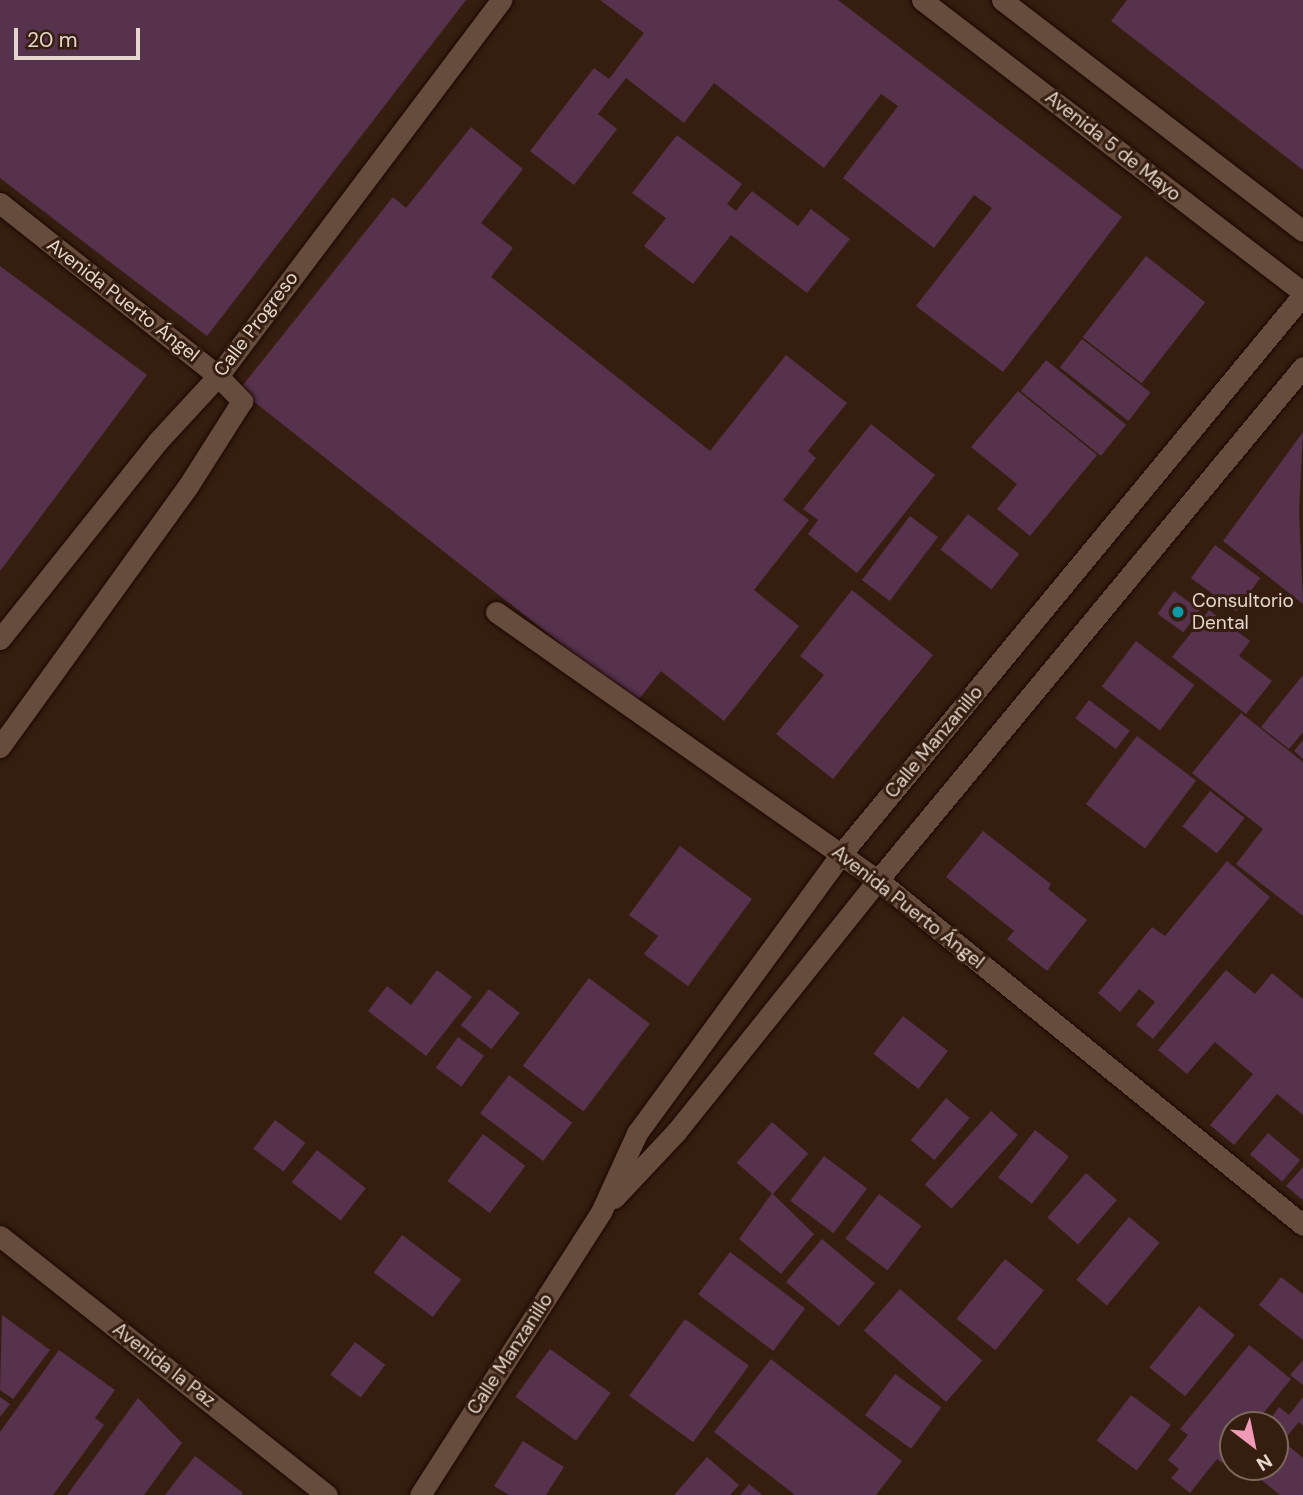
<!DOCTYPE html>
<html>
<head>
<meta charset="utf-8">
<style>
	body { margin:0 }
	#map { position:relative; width:1303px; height:1495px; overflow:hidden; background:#351e10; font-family:"DM Sans",sans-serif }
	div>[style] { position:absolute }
	.building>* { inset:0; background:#56324d; transform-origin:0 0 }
	.roads { filter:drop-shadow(0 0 2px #1c0700) drop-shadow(0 0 2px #1c0700) }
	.minor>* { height:21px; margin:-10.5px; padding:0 10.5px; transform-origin:10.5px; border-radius:10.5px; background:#664c3c }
	.dots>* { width:19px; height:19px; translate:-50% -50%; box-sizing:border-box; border:4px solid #351e10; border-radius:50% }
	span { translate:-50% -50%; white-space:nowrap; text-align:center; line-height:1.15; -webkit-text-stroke:6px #351e10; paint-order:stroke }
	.street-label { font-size:19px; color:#e6d6cd }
	.poi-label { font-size:19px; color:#e6d6cd }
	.left { translate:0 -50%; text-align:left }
	.north { position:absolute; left:1219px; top:1411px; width:70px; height:70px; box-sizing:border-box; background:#351e10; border:2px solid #7c685c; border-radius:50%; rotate:148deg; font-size:19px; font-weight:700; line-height:28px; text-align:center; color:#e6d6cd }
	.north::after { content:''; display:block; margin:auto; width:24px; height:32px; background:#f09ab7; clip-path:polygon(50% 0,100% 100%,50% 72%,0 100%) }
	.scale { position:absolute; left:14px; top:28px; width:126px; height:32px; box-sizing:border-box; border:4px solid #e6d6cd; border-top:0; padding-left:9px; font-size:21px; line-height:24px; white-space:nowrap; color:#e6d6cd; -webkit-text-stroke:5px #351e10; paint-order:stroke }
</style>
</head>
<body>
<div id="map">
	<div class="building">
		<div style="clip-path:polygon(0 0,466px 0,207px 336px,0 178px)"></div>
		<div style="clip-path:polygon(600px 0,838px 0,1122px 217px,1003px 372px,916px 306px,992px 208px,974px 195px,934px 248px,843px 178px,898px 106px,881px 94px,824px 168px,714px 83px,684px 123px,626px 78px,598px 114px,617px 129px,574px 185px,530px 151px,594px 68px,609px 79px,644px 33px)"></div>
		<div style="clip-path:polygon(1127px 0,1303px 0,1303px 170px,1111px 21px)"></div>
		<div style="clip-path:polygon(471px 127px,523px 169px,481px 223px,513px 248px,491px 277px,710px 451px,786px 355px,847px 403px,808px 451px,816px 458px,783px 500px,809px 520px,754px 590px,799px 626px,724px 721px,661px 671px,636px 703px,239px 390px,393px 197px,406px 208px)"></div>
		<div style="clip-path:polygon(677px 135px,742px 184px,727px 204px,736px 211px,752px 191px,798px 226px,811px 209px,850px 239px,807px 293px,731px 235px,693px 284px,644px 246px,666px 218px,632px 193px)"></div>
		<div style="left:1146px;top:256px;width:75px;height:103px;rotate:38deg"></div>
		<div style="clip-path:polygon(0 266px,147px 375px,0 571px)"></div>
		<div style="left:1082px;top:339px;width:87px;height:36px;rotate:38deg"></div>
		<div style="left:1046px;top:360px;width:103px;height:40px;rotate:39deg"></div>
		<div style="clip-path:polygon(1018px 391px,1097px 455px,1030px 536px,997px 509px,1017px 484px,971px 447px)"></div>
		<div style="clip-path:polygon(871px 424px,935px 475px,857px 573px,808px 534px,818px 520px,803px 509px)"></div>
		<div style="clip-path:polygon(1303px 432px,1299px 511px,1303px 604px,1223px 541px)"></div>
		<div style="left:968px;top:514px;width:65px;height:45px;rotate:38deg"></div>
		<div style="left:910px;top:516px;width:35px;height:80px;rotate:37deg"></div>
		<div style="left:1215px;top:545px;width:56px;height:41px;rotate:36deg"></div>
		<div style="clip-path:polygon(852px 590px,933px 655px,833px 779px,776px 734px,824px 675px,800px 656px)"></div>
		<div style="left:1174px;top:591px;width:32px;height:28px;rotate:36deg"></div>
		<div style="clip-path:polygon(1209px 610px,1250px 641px,1239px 656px,1272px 681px,1246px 714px,1172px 657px)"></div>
		<div style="left:1136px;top:641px;width:73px;height:57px;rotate:37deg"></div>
		<div style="clip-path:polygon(1303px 675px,1303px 732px,1289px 749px,1261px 727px)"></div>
		<div style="left:1089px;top:700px;width:51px;height:23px;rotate:37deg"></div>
		<div style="clip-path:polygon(1241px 713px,1303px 762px,1303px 916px,1236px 864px,1263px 829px,1192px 773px)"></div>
		<div style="left:1137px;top:736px;width:74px;height:85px;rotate:37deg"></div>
		<div style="clip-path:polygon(1303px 740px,1303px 759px,1294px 751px)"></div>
		<div style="left:1210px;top:791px;width:44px;height:45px;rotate:38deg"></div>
		<div style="clip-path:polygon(983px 831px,1051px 884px,1048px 889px,1087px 920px,1047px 971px,1007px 939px,1014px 931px,946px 877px)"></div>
		<div style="clip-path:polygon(680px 846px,752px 899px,688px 986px,644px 954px,658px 936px,629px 915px)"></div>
		<div style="clip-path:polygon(1227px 861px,1270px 897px,1153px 1039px,1136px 1025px,1155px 1002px,1139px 989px,1120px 1012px,1098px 993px,1152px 927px,1165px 936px)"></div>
		<div style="clip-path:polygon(437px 970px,472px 997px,426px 1056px,368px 1011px,387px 986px,411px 1005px)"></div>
		<div style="clip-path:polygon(1226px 970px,1255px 994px,1272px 973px,1303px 999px,1303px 1115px,1277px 1094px,1234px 1145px,1210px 1125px,1253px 1074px,1215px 1042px,1187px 1074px,1158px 1050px)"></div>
		<div style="left:589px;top:978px;width:76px;height:110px;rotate:37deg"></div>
		<div style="left:489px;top:989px;width:39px;height:46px;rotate:38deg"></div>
		<div style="left:903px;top:1016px;width:57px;height:48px;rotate:38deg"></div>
		<div style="left:458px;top:1037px;width:32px;height:38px;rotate:36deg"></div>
		<div style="left:509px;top:1075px;width:79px;height:48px;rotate:37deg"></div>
		<div style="left:946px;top:1098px;width:31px;height:55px;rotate:40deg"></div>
		<div style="left:991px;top:1111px;width:36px;height:99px;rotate:42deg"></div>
		<div style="left:275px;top:1120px;width:38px;height:36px;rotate:37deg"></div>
		<div style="left:772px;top:1122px;width:48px;height:54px;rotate:41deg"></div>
		<div style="left:1035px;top:1130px;width:43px;height:60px;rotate:38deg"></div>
		<div style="left:1268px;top:1133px;width:42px;height:28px;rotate:40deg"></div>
		<div style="left:483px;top:1134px;width:53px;height:59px;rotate:37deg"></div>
		<div style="left:317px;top:1150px;width:62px;height:41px;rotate:38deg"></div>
		<div style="left:824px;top:1156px;width:54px;height:56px;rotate:37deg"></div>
		<div style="clip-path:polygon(1303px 1167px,1303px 1200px,1286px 1186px)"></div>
		<div style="left:1086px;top:1173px;width:41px;height:59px;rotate:41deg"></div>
		<div style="clip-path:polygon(772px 1193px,814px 1234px,781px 1274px,739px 1239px)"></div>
		<div style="left:879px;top:1194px;width:53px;height:56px;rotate:37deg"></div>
		<div style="left:1129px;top:1217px;width:40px;height:82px;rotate:40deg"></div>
		<div style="left:402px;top:1235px;width:74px;height:47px;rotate:37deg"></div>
		<div style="left:822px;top:1239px;width:69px;height:56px;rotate:40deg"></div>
		<div style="left:730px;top:1252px;width:94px;height:53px;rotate:37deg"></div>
		<div style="left:1005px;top:1259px;width:50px;height:77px;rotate:39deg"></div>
		<div style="clip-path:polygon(1281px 1277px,1303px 1294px,1303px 1340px,1259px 1305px)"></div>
		<div style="left:900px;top:1289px;width:109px;height:55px;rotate:41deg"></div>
		<div style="left:1199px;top:1306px;width:46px;height:79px;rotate:39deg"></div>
		<div style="clip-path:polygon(2px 1315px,50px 1350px,13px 1399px,0 1390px)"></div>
		<div style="left:685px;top:1319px;width:79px;height:95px;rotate:36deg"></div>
		<div style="left:355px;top:1342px;width:38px;height:41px;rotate:37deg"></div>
		<div style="clip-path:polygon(1249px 1345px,1291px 1379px,1254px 1425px,1233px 1425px,1233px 1451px,1222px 1463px,1217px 1459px,1190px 1493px,1171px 1478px,1179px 1469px,1168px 1460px,1188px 1435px,1180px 1429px)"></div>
		<div style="left:550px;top:1349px;width:75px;height:59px;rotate:36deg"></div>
		<div style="clip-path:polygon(59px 1350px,115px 1390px,95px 1418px,104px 1425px,53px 1495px,0 1495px,0 1432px)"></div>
		<div style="clip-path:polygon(771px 1359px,902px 1461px,876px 1495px,795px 1495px,714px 1432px)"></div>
		<div style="clip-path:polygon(1303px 1360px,1303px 1385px,1290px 1375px)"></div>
		<div style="left:895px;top:1374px;width:57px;height:51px;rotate:36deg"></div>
		<div style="left:1131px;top:1395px;width:50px;height:57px;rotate:37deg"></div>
		<div style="clip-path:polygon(0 1397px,10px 1404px,0 1417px)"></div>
		<div style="clip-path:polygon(1303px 1397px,1303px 1426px,1299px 1422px,1283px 1441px,1303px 1458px,1303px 1495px,1280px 1495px,1249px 1470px,1275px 1467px,1275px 1425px,1266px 1425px,1279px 1407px,1289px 1415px)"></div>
		<div style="clip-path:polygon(138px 1398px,182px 1443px,144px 1495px,67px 1495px)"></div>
		<div style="clip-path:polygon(523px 1441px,564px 1467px,546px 1495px,509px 1495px,494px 1486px)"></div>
		<div style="clip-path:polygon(195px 1456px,243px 1493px,241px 1495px,165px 1495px)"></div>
		<div style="clip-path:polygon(707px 1457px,739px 1485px,730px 1495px,674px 1495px)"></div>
		<div style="clip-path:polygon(749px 1484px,762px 1495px,740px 1495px)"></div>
	</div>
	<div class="roads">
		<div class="minor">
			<div style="left:922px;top:0;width:480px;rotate:37.5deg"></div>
			<div style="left:1002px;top:0;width:379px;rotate:37.5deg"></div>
			<div style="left:0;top:203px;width:278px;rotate:38.4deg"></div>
			<div style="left:218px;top:376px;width:35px;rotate:46deg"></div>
			<div style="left:242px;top:401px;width:101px;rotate:122.4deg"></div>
			<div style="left:188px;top:486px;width:322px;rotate:125.8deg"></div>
			<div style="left:496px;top:612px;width:467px;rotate:35.1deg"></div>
			<div style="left:878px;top:880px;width:547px;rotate:39.07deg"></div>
			<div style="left:0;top:639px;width:253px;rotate:-51.4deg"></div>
			<div style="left:158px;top:441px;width:88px;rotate:-47.3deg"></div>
			<div style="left:218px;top:376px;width:471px;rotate:-53deg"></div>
			<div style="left:614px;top:1198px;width:91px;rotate:-46.8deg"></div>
			<div style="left:676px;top:1132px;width:323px;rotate:-51.3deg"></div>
			<div style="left:878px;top:880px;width:666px;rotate:-50.36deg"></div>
			<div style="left:0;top:1236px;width:417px;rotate:38.4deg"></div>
			<div style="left:420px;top:1495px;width:336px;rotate:-57.4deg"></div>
			<div style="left:601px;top:1212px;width:87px;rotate:-65.5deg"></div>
			<div style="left:637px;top:1133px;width:347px;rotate:-53.8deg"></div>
			<div style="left:842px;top:853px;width:724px;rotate:-50.44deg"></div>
		</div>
	</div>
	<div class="dots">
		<div style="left:1178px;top:612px;background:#0f9aa8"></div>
	</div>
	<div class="street-label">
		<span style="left:1113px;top:146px;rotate:38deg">Avenida 5 de Mayo</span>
		<span style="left:123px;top:300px;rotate:38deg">Avenida Puerto Ángel</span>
		<span style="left:256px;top:324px;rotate:-53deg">Calle Progreso</span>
		<span style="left:934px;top:742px;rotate:-50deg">Calle Manzanillo</span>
		<span style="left:908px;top:907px;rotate:38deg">Avenida Puerto Ángel</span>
		<span style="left:510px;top:1354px;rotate:-57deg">Calle Manzanillo</span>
		<span style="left:164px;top:1365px;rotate:38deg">Avenida la Paz</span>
	</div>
	<div class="poi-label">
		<span class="left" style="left:1192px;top:612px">Consultorio<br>Dental</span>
	</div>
	<div class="north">N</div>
	<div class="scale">20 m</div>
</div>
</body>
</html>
